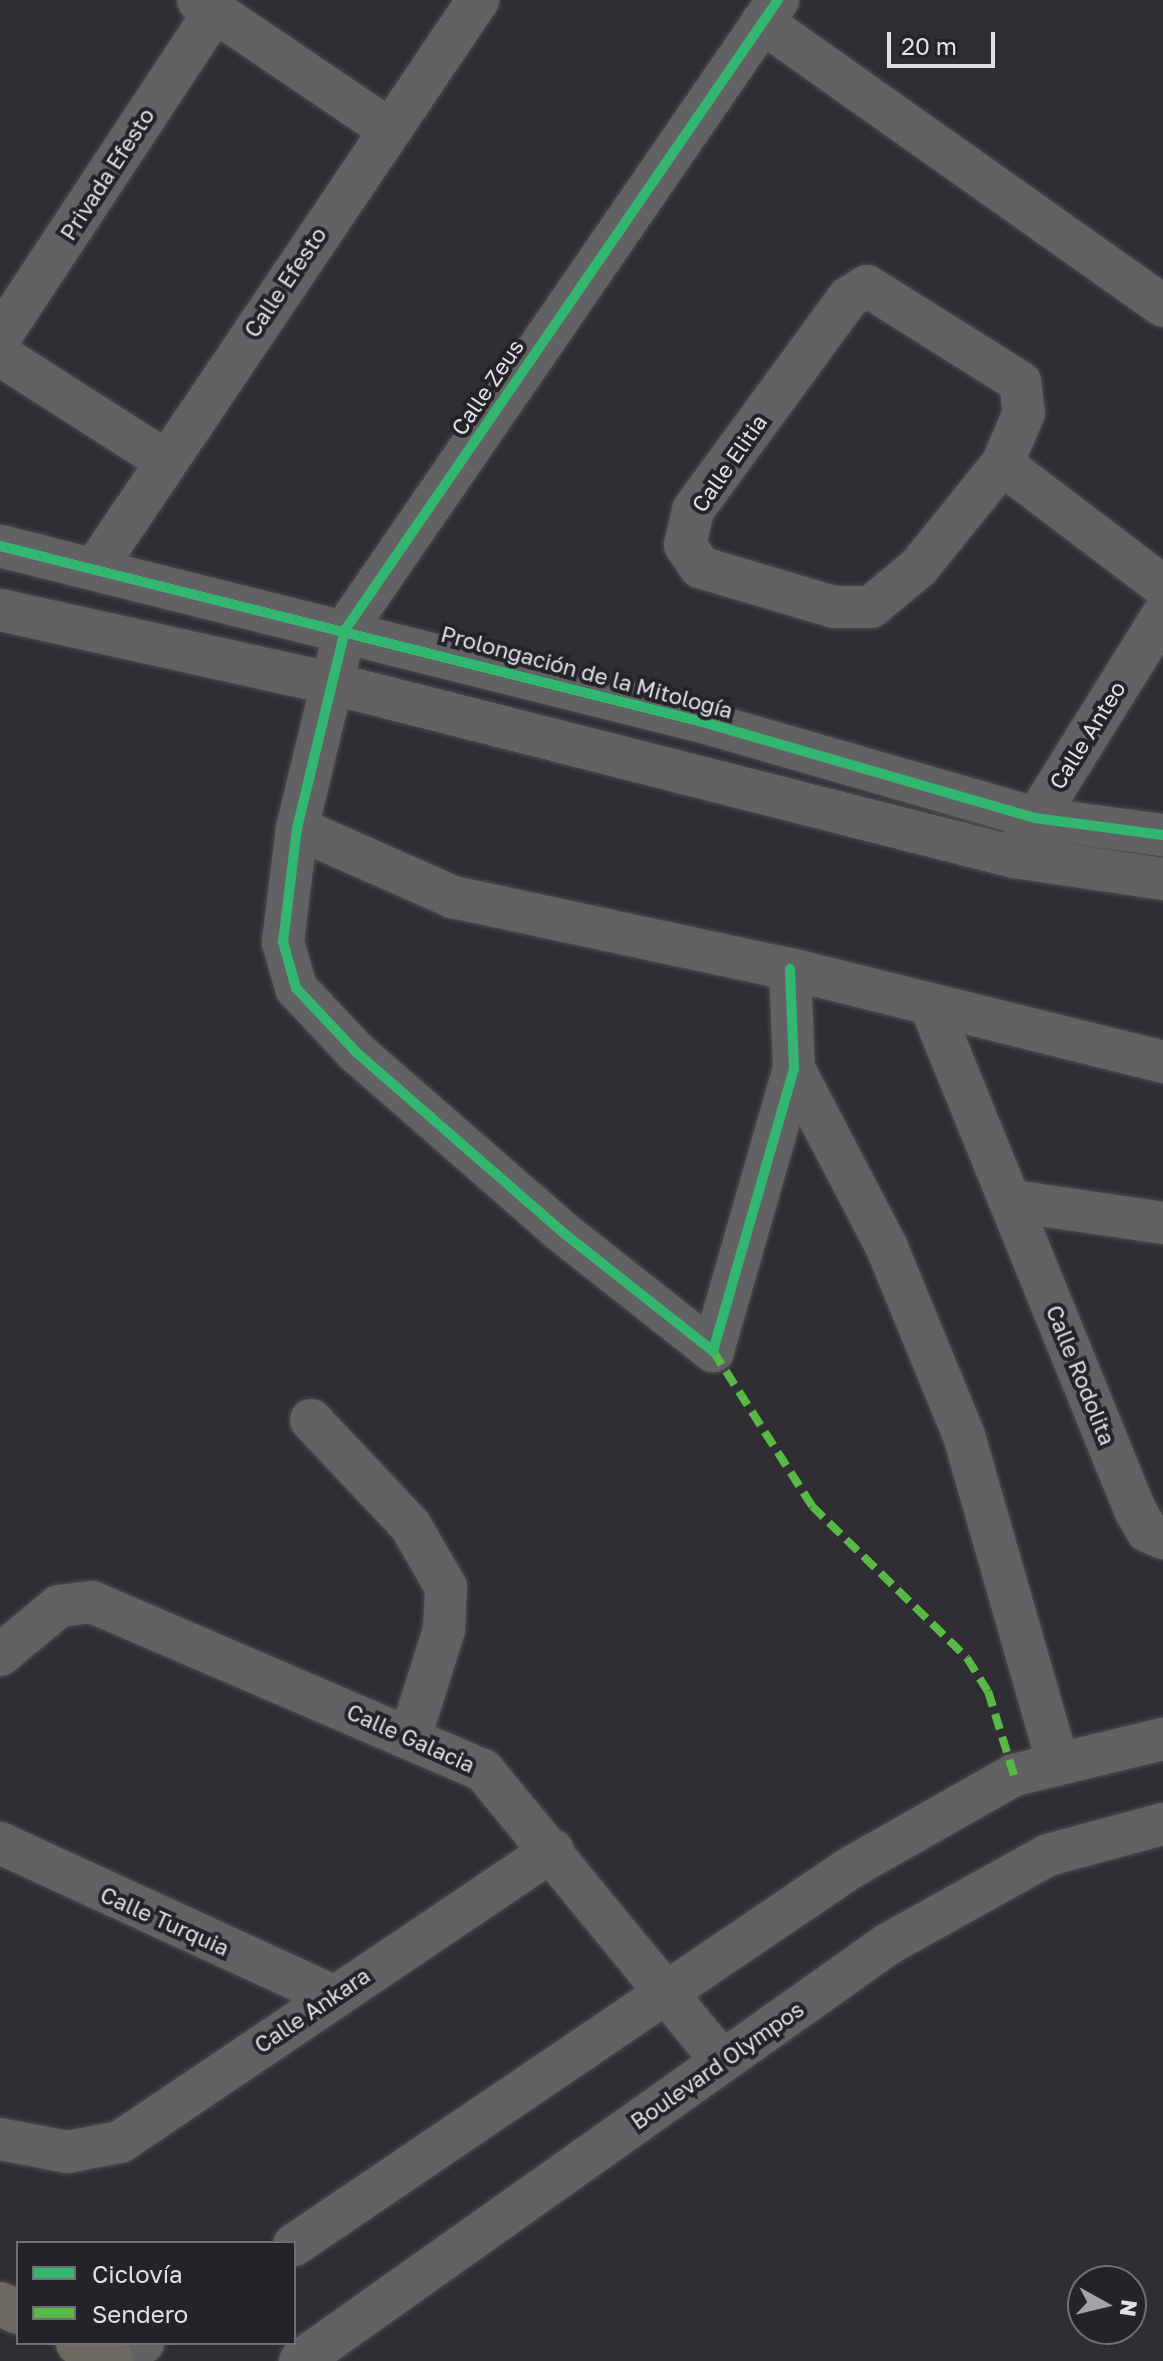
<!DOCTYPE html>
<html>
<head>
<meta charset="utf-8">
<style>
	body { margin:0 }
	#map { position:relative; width:1163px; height:2361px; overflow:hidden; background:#302e32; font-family:"Golos Text",sans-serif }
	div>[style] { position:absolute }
	.roads { filter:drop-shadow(0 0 2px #4c4b4e) drop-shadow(0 0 2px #4c4b4e) }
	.minor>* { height:42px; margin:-21px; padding:0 21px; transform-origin:21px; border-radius:21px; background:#626264 }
	.major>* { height:44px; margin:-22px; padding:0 22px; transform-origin:22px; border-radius:22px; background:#6c6963 }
	.quiet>* { height:8px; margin-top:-4px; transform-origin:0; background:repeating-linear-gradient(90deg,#58b947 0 16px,transparent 0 24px) }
	.cycleway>* { height:10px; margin:-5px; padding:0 5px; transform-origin:5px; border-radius:5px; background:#33b770 }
	span { translate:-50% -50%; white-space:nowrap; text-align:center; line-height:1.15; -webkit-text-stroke:8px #252329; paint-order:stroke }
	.street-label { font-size:22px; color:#e1e0e4 }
	.legend { position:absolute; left:16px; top:2241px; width:280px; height:104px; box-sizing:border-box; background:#252329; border:2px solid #706f74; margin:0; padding:10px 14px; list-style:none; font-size:24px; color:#e1e0e4 }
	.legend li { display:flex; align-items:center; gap:16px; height:40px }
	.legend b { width:40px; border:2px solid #706f74 }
	.north { position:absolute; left:1067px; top:2265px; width:80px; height:80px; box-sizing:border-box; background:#252329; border:2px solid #706f74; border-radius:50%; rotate:98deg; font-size:22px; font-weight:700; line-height:32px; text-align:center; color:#e1e0e4 }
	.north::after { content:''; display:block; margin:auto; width:28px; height:36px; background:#a3a2a6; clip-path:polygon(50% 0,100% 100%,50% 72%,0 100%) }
	.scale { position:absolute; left:887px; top:32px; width:108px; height:36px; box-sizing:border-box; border:4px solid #e1e0e4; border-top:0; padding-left:10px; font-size:24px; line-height:28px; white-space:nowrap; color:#e1e0e4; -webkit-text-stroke:6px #252329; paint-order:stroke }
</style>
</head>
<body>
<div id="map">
	<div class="roads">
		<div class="minor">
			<div style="left:198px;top:0;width:228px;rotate:34.1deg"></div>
			<div style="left:778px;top:0;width:764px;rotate:124.5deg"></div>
			<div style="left:345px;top:630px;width:204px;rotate:103.6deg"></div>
			<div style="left:297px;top:828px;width:115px;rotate:97deg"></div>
			<div style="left:283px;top:942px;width:48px;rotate:74.2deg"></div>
			<div style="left:296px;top:988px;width:88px;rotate:46.8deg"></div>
			<div style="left:356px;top:1052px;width:272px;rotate:41.1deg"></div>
			<div style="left:561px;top:1231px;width:194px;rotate:38.3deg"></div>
			<div style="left:713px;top:1351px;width:293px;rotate:-74deg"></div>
			<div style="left:794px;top:1069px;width:100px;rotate:-92.3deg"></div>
			<div style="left:762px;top:22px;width:491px;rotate:35.3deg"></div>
			<div style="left:867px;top:286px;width:181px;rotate:32.1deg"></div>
			<div style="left:1020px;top:382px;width:31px;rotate:83deg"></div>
			<div style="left:1024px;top:413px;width:56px;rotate:113.3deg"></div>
			<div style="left:1002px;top:464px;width:132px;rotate:128.9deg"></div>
			<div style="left:919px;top:567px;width:62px;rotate:140.2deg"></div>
			<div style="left:871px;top:607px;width:37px;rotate:180deg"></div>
			<div style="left:834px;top:607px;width:140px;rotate:-163.4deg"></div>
			<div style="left:700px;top:567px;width:27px;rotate:-124deg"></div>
			<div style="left:685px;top:545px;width:36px;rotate:-77deg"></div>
			<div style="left:693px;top:510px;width:263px;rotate:-53.8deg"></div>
			<div style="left:848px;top:298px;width:22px;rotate:-32deg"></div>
			<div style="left:0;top:337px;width:391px;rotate:-56.6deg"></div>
			<div style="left:0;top:355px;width:197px;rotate:32.6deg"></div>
			<div style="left:1002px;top:464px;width:202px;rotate:37.2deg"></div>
			<div style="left:0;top:546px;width:728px;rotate:14.07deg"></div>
			<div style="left:706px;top:723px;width:342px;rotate:16.1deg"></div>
			<div style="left:1035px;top:818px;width:129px;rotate:7.6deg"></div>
			<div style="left:96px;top:567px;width:684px;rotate:-56.03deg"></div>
			<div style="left:0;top:610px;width:338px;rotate:12.5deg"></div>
			<div style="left:330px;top:683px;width:706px;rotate:14.27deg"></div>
			<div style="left:1014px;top:857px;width:151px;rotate:8.4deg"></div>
			<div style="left:297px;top:828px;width:171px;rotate:23.9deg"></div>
			<div style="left:453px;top:897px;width:345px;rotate:12.1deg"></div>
			<div style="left:790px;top:969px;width:384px;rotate:14deg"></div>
			<div style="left:1024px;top:838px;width:263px;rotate:-58.1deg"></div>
			<div style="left:931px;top:1007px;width:543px;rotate:67.92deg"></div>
			<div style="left:1135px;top:1510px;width:24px;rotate:60deg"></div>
			<div style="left:1147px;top:1531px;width:17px;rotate:24deg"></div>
			<div style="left:794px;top:1069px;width:202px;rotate:62.5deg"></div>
			<div style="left:887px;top:1248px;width:203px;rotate:67.7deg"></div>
			<div style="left:964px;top:1436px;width:337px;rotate:74deg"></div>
			<div style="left:1013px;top:1201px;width:152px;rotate:8.3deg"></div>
			<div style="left:311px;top:1420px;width:144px;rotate:46.7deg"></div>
			<div style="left:410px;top:1525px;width:72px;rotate:59.9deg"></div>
			<div style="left:446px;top:1587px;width:43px;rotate:92.7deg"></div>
			<div style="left:444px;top:1630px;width:112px;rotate:107.6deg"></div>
			<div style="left:0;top:1655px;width:77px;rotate:-39.7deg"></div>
			<div style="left:59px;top:1606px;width:33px;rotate:-7deg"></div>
			<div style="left:92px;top:1602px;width:426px;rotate:23.3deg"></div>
			<div style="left:483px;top:1770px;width:377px;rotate:50.6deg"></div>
			<div style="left:0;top:1843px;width:364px;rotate:24.7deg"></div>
			<div style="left:0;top:2139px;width:68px;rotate:11deg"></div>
			<div style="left:67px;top:2152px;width:54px;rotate:-10.7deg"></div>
			<div style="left:120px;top:2142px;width:522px;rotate:-33.99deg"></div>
			<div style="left:294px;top:2245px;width:672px;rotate:-34.14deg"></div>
			<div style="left:850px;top:1868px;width:189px;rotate:-29.6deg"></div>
			<div style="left:1014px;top:1775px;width:153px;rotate:-13.6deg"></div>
			<div style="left:117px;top:2361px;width:32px;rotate:-35deg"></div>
			<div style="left:300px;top:2361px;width:721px;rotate:-35.34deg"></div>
			<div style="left:888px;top:1944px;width:183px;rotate:-29.1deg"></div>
			<div style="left:1048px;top:1855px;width:119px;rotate:-15.1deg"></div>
		</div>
		<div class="major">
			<div style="left:0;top:2304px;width:20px;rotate:24deg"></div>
			<div style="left:78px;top:2343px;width:38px;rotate:28deg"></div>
		</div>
	</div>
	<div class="quiet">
		<div style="left:713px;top:1351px;width:184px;rotate:57.4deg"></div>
		<div style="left:812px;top:1506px;width:217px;rotate:44.4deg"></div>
		<div style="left:967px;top:1658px;width:39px;rotate:58deg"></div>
		<div style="left:988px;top:1691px;width:88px;rotate:72.8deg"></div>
	</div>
	<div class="cycleway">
		<div style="left:778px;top:0;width:764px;rotate:124.5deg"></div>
		<div style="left:345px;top:630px;width:204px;rotate:103.6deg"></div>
		<div style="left:297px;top:828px;width:115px;rotate:97deg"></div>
		<div style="left:283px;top:942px;width:48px;rotate:74.2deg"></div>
		<div style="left:296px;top:988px;width:88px;rotate:46.8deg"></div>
		<div style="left:356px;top:1052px;width:272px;rotate:41.1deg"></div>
		<div style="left:561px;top:1231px;width:194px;rotate:38.3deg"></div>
		<div style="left:713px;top:1351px;width:293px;rotate:-74deg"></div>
		<div style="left:794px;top:1069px;width:100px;rotate:-92.3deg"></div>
		<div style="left:0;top:546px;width:728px;rotate:14.07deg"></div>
		<div style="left:706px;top:723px;width:342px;rotate:16.1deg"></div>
		<div style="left:1035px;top:818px;width:129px;rotate:7.6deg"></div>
	</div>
	<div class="street-label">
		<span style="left:107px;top:174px;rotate:-57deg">Privada Efesto</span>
		<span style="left:285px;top:282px;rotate:-56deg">Calle Efesto</span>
		<span style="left:487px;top:387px;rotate:-56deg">Calle Zeus</span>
		<span style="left:729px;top:463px;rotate:-55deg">Calle Elitia</span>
		<span style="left:587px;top:672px;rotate:15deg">Prolongación de la Mitología</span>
		<span style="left:1087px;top:735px;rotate:-58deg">Calle Anteo</span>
		<span style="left:1081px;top:1375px;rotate:68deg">Calle Rodolita</span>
		<span style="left:411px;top:1738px;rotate:24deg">Calle Galacia</span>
		<span style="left:165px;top:1921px;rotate:24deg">Calle Turquia</span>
		<span style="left:312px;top:2010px;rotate:-34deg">Calle Ankara</span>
		<span style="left:717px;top:2065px;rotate:-35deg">Boulevard Olympos</span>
	</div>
	<ul class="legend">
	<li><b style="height:10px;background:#33b770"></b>Ciclovía</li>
	<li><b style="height:10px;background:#58b947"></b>Sendero</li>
	</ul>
	<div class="north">N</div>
	<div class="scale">20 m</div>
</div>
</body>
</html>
